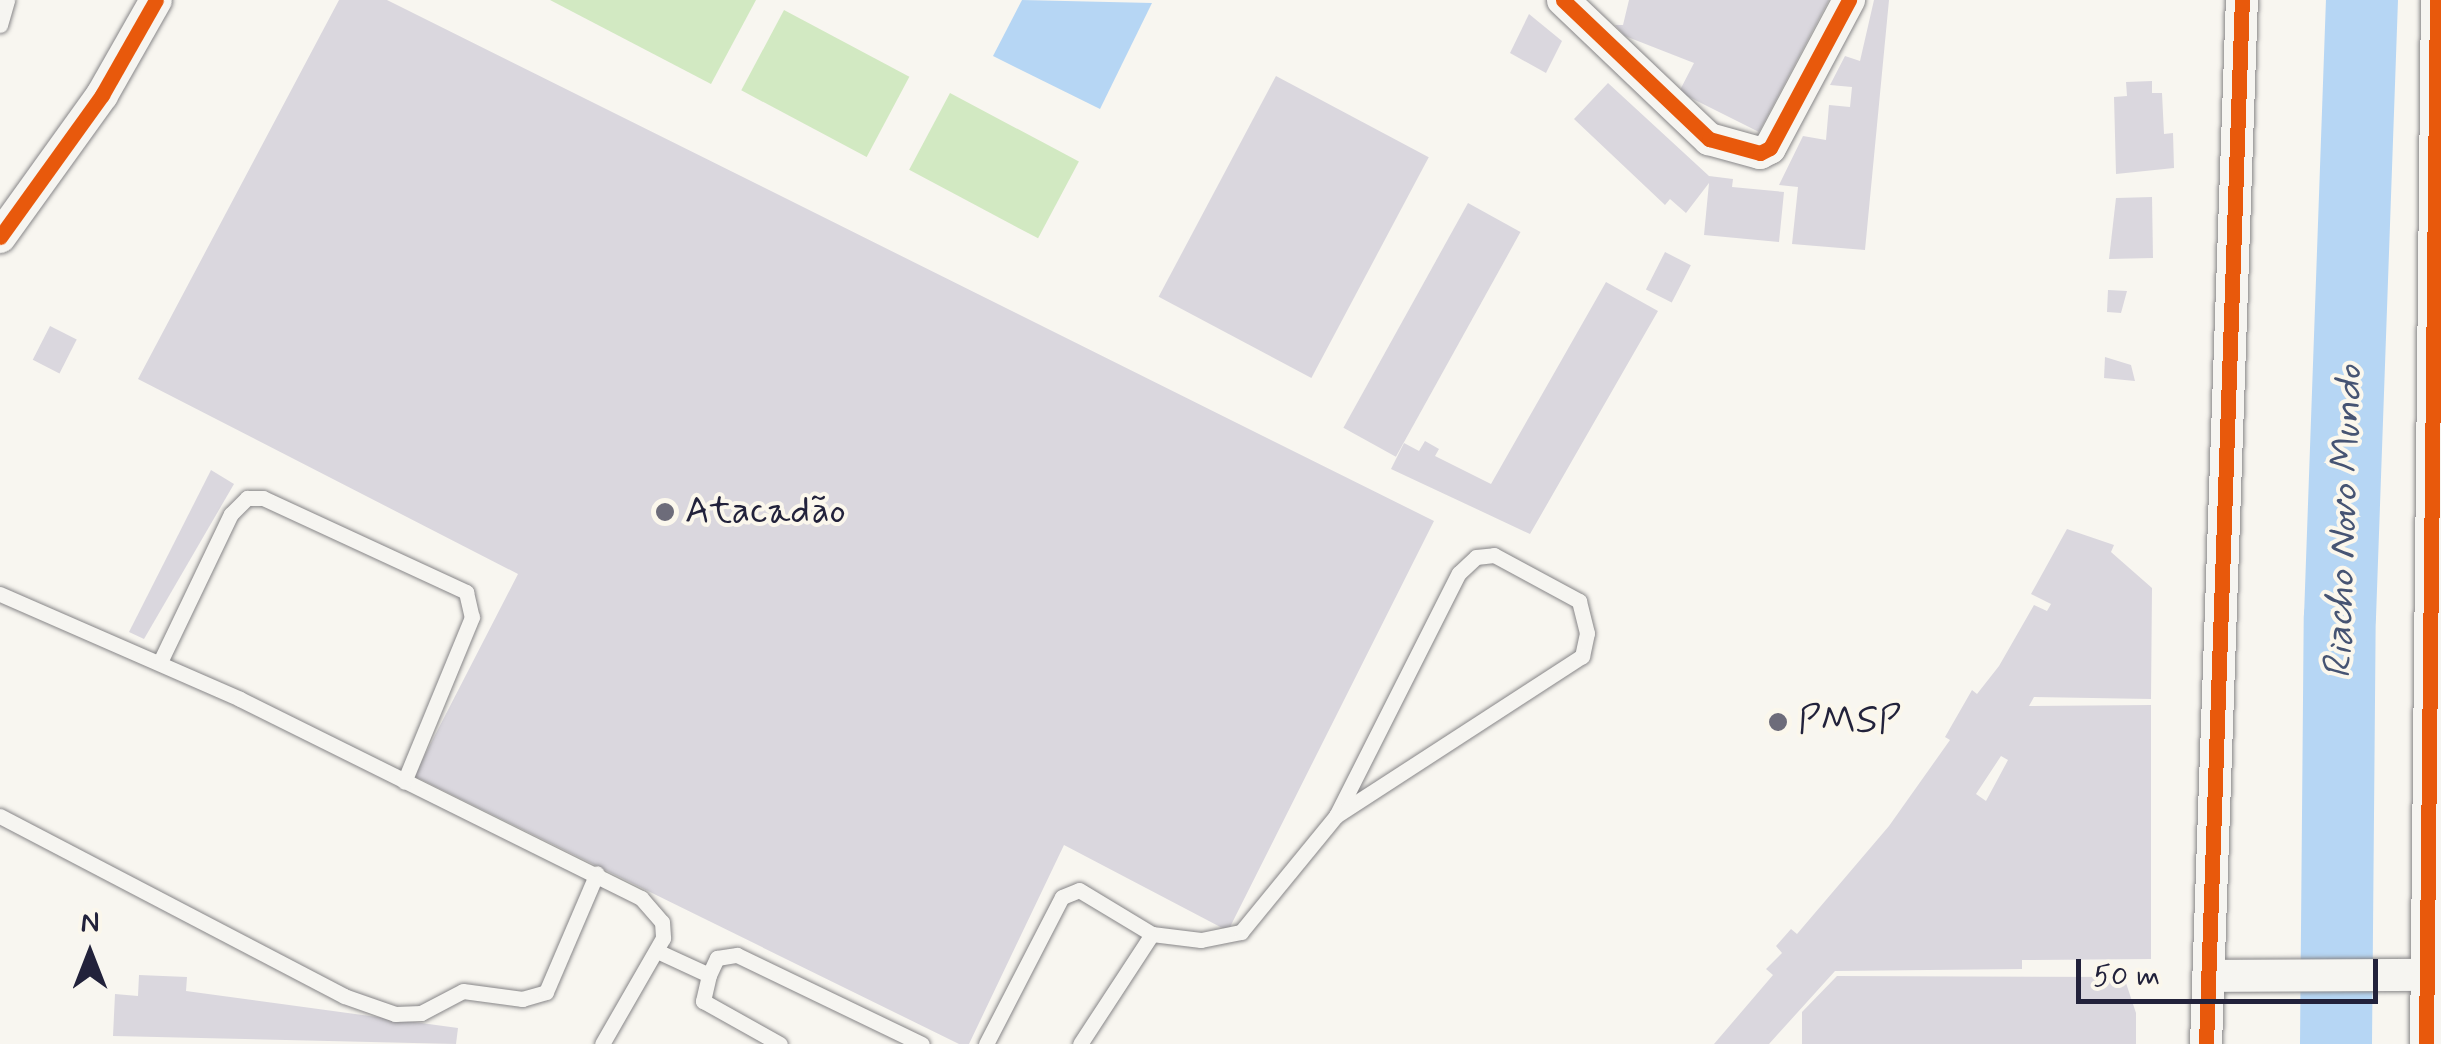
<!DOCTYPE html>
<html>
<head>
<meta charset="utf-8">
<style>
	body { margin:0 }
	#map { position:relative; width:2441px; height:1044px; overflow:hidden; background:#f8f6f0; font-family:Mynerve,sans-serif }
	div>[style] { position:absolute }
	.green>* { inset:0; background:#d2e9c2; transform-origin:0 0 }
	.water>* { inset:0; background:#b6d6f4 }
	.river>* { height:72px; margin:-36px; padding:0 36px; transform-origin:36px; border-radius:36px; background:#b6d6f4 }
	.building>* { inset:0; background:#dad7de; transform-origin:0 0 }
	.roads { filter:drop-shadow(0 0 2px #878688) drop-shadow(0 0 2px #878688) }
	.lane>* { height:15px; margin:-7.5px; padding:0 7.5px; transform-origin:7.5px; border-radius:7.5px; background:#f6f5f1 }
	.street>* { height:32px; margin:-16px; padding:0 16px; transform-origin:16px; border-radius:16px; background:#f6f5f1 }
	.cycleway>* { height:15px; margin:-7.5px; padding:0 7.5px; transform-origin:7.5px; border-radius:7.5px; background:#e8590c }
	.dots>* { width:28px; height:28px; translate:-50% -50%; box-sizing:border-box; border:5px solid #fbf7ec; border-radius:50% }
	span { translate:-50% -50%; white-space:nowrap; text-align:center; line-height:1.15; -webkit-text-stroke:8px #fbf7ec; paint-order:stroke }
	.poi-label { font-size:38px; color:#22223b }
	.left { translate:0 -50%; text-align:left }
	.water-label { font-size:40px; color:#465473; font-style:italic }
	.north { position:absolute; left:40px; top:904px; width:100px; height:100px; -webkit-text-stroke:8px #fbf7ec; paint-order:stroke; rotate:0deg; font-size:28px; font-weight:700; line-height:40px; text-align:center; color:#22223b }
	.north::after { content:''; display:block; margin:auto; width:35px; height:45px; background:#22223b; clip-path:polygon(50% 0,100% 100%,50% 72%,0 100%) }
	.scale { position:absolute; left:2076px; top:959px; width:302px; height:45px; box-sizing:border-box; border:5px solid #22223b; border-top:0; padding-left:12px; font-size:30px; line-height:35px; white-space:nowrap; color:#22223b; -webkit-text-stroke:8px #fbf7ec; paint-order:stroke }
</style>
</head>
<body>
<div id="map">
	<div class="green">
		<div style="clip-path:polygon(550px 0,756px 0,711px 84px)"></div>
		<div style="left:784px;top:10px;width:142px;height:91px;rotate:28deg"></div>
		<div style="left:950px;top:93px;width:146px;height:87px;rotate:28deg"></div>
	</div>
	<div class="water">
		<div style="clip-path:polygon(1022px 0,1152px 3px,1100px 109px,993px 56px)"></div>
	</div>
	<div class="river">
		<div style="left:2336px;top:1044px;width:427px;rotate:-89.5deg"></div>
		<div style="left:2340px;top:617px;width:617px;rotate:-87.96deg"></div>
	</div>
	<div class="building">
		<div style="clip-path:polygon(339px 0,387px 0,1434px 521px,1228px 931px,1064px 845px,969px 1044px,959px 1044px,414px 776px,518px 574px,138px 379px)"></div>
		<div style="clip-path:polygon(1629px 0,1829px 0,1759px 132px,1679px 92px,1694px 63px,1625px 36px,1615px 25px,1623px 25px)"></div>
		<div style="clip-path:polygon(1874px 0,1889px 0,1865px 250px,1792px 244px,1798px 187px,1779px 185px,1803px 136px,1826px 140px,1829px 105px,1850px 107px,1852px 87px,1830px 85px,1845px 56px,1860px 61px)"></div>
		<div style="clip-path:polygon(1529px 14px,1562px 41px,1546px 73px,1510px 53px)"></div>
		<div style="left:1276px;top:76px;width:173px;height:250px;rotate:28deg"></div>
		<div style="clip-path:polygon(2152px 81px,2152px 93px,2162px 93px,2164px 134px,2173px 133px,2174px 168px,2116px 174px,2114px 97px,2127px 96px,2126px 82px)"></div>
		<div style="clip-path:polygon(1608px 83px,1709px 176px,1733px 179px,1732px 187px,1784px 192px,1779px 242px,1704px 235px,1709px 183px,1686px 213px,1670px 199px,1665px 205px,1574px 119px)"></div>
		<div style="clip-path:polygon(2152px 197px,2153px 258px,2109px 259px,2116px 198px)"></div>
		<div style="left:1468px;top:203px;width:60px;height:257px;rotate:29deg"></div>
		<div style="left:1665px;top:252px;width:29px;height:42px;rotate:27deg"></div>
		<div style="clip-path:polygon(1606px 282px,1658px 311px,1530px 534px,1391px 469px,1404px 443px,1419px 451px,1425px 441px,1439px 449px,1435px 456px,1491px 484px)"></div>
		<div style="clip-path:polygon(2108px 290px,2127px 291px,2121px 313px,2107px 312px)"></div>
		<div style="left:50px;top:326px;width:30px;height:38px;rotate:27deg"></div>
		<div style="clip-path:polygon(2105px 357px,2131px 365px,2135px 381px,2104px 378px)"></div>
		<div style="clip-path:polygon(211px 470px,234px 484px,144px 639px,129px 632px)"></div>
		<div style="clip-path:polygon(evenodd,2067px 529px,2114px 545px,2111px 552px,2152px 588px,2151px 699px,2034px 697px,2029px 706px,2151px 705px,2151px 959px,2022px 960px,2022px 969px,1835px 971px,1769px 1044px,1714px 1044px,1773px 975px,1766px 969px,1782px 953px,1776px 946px,1791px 929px,1797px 934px,1889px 826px,1950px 740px,1945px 737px,1972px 690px,1977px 694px,1999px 666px,2034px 605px,2047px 611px,2051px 604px,2031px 594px,2067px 529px,2001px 756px,2008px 760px,1986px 801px,1976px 794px,2001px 756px)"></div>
		<div style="clip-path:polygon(139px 975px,187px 977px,186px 991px,458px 1028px,456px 1044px,113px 1036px,115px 994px,138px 996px)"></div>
		<div style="clip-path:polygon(1837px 976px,2124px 977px,2136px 1013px,2136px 1044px,1802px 1044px,1802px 1012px)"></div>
	</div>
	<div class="roads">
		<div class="lane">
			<div style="left:0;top:25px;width:26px;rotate:-74deg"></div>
			<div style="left:0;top:594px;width:262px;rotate:23.6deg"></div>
			<div style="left:240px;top:699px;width:448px;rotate:26.4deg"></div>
			<div style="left:641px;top:898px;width:32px;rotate:49deg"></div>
			<div style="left:662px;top:922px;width:16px;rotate:86deg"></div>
			<div style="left:663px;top:938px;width:122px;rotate:119.9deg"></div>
			<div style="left:160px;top:662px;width:164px;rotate:-64.4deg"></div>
			<div style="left:231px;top:514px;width:23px;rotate:-45deg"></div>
			<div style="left:247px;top:498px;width:16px"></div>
			<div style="left:263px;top:498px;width:224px;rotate:24.8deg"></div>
			<div style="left:466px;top:592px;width:26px;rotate:77deg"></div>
			<div style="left:472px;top:617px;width:178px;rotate:112.4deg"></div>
			<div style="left:0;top:816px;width:388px;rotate:27.6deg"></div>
			<div style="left:344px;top:996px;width:54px;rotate:19.4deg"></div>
			<div style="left:395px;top:1014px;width:26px;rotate:-2deg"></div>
			<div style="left:421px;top:1013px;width:47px;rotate:-27.6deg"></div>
			<div style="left:463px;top:991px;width:60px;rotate:7.7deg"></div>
			<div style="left:522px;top:999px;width:25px;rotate:-16deg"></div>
			<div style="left:546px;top:992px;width:129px;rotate:-66.8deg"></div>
			<div style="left:1152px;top:934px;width:49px;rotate:7deg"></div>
			<div style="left:1201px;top:940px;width:41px;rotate:-11.3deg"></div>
			<div style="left:1241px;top:932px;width:150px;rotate:-50.7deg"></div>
			<div style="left:1336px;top:816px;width:272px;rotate:-63.2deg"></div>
			<div style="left:1459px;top:573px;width:23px;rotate:-43deg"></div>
			<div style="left:1476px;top:557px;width:18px;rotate:-6deg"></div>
			<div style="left:1494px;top:555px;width:97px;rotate:28.4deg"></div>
			<div style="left:1579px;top:601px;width:33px;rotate:76deg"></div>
			<div style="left:1587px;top:633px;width:24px;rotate:102deg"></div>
			<div style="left:1582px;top:656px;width:293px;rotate:147deg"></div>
			<div style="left:657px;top:951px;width:57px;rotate:24.8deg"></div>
			<div style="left:709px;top:975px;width:27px;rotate:103deg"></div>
			<div style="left:703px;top:1001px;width:88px;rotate:29.2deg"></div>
			<div style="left:709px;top:975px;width:19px;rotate:-65deg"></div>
			<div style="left:717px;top:958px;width:20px;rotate:-9deg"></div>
			<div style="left:737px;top:955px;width:205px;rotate:25.7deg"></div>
			<div style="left:986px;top:1044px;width:165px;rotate:-62.7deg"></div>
			<div style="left:1062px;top:897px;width:18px;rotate:-22deg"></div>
			<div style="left:1079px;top:890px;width:85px;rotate:31.1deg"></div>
			<div style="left:1152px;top:934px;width:131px;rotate:123.2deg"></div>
		</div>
		<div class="street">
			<div style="left:1563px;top:0;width:202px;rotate:43.6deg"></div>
			<div style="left:1709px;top:139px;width:53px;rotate:15.4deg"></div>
			<div style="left:1760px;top:153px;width:11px;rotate:-27deg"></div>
			<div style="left:1770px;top:148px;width:168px;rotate:-61.9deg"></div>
			<div style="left:0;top:237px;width:175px;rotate:-54.3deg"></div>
			<div style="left:102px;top:95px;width:109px;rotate:-60.4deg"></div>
			<div style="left:2208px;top:976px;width:219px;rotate:-0.3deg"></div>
			<div style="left:2206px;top:1044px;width:1045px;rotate:-88.03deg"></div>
			<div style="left:2426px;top:1044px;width:1044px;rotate:-89.4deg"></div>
		</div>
	</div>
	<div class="cycleway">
		<div style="left:1563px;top:0;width:202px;rotate:43.6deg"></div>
		<div style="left:1709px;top:139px;width:53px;rotate:15.4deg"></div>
		<div style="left:1760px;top:153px;width:11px;rotate:-27deg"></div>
		<div style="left:1770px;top:148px;width:168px;rotate:-61.9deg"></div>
		<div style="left:0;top:237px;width:175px;rotate:-54.3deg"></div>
		<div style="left:102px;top:95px;width:109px;rotate:-60.4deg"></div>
		<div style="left:2206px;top:1044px;width:1045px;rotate:-88.03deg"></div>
		<div style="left:2426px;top:1044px;width:1044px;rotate:-89.4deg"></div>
	</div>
	<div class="dots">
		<div style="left:665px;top:512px;background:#6d6c7a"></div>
		<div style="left:1778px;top:722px;background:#6d6c7a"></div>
	</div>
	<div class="poi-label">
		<span class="left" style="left:685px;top:512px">Atacadão</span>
		<span class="left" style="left:1798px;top:722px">PMSP</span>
	</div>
	<div class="water-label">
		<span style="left:2344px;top:522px;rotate:-88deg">Riacho Novo Mundo</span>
	</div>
	<div class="north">N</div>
	<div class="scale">50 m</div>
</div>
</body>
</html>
